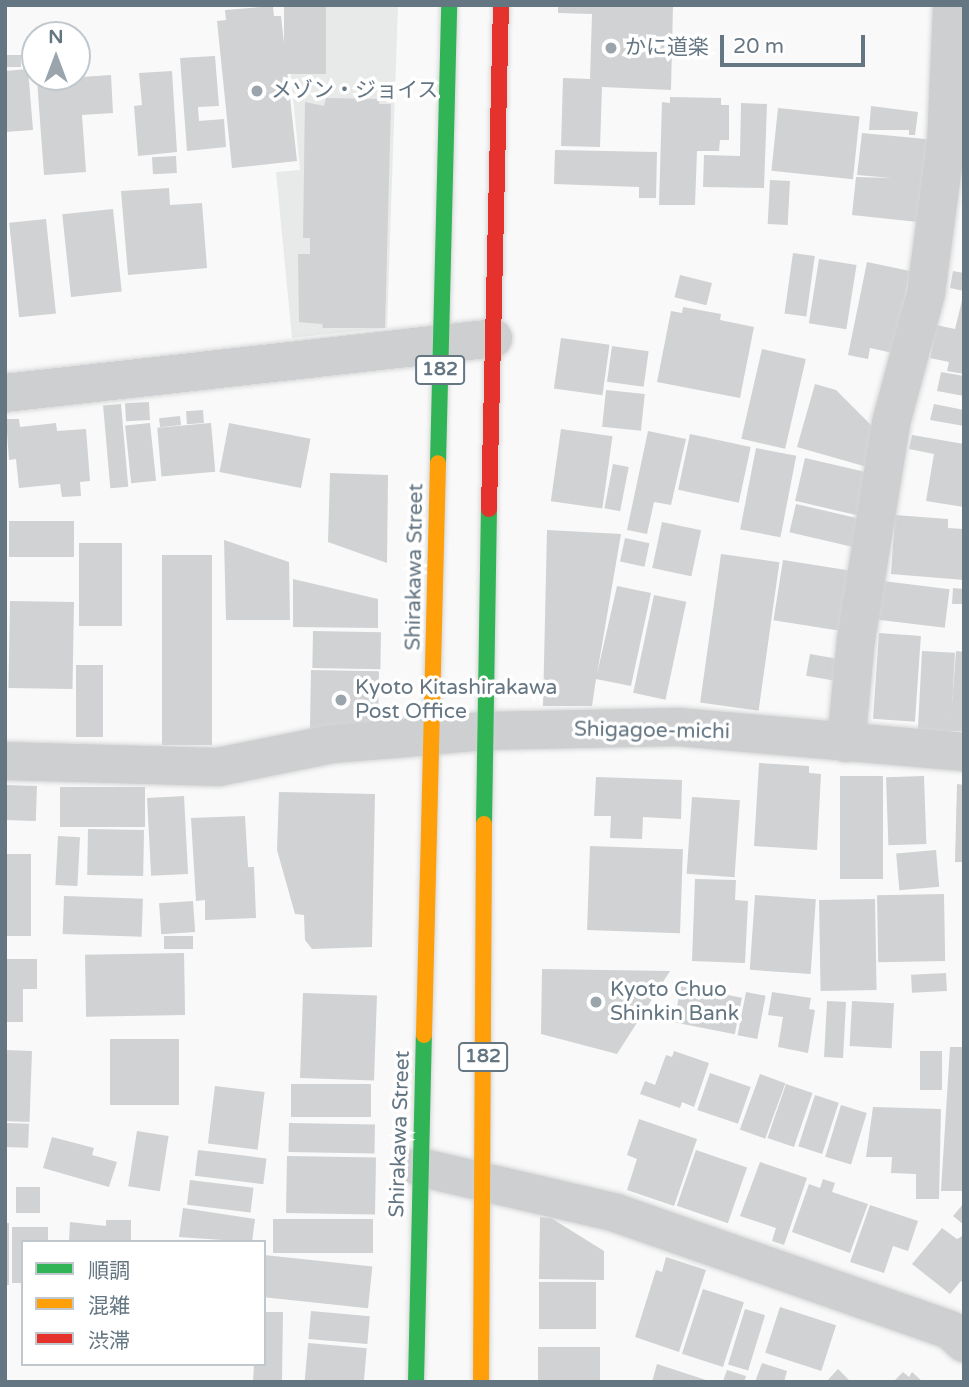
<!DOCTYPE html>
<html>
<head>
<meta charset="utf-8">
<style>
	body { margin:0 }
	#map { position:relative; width:969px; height:1387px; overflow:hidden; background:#f9f9f9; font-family:"Varela Round","Noto Sans JP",sans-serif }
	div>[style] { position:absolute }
	.built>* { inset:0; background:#e8e9e9 }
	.building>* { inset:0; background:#d0d2d3; transform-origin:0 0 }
	.roads { filter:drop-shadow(0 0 2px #d5d6d7) drop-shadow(0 0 2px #d5d6d7) }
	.street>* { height:38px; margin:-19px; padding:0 19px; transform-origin:19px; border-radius:19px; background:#cecfd0 }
	.fast>* { height:16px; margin:-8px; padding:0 8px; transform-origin:8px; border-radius:8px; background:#30b455 }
	.slow>* { height:16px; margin:-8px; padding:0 8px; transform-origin:8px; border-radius:8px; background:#ff9f0a }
	.jam>* { height:16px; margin:-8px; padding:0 8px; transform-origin:8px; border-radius:8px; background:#e5322d }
	.dots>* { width:19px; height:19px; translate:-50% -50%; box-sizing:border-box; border:4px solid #fff; border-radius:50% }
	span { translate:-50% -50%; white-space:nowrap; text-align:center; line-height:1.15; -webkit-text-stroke:7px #fff; paint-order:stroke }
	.shield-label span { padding:2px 5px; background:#fff; border:2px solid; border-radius:5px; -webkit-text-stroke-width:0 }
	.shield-label { font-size:19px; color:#657683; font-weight:700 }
	.poi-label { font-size:21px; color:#657683 }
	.left { translate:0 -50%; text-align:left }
	.street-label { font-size:21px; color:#657683 }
	.frame { position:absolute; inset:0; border:7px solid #657683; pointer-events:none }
	.legend { position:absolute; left:21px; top:1240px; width:245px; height:126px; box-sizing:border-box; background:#fff; border:2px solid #c1c8cd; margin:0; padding:9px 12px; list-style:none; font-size:21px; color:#657683 }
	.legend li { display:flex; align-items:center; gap:14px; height:35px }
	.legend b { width:35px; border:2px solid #c1c8cd }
	.north { position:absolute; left:21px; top:21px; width:70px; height:70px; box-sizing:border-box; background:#fff; border:2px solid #c1c8cd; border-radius:50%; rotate:0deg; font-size:19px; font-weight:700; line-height:28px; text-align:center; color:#657683 }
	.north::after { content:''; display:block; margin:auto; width:24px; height:32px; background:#99a4ac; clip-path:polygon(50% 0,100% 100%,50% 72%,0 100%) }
	.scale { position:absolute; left:720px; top:35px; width:145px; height:32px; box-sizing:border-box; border:4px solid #657683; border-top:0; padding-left:9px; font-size:21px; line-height:24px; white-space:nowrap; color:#657683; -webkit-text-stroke:5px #fff; paint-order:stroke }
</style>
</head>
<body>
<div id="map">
	<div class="built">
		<div style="clip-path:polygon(284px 5px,398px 5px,387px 328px,292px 338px,276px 172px,300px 170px)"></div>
	</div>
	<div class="building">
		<div style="left:284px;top:5px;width:42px;height:69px"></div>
		<div style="clip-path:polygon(558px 5px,673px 5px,671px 90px,602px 87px,600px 147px,561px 146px,563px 78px,590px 79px,592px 14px,558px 13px)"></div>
		<div style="clip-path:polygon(273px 6px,274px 16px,281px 16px,297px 161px,232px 168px,217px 21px,226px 20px,225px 10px)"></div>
		<div style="left:21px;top:55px;width:12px;height:16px;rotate:90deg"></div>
		<div style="clip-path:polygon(215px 56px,219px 106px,198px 107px,199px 121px,224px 119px,226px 147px,187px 151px,180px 58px)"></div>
		<div style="clip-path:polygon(28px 69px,33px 130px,5px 132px,5px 71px)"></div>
		<div style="clip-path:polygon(172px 71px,177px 152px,138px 156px,134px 106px,142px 105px,139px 73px)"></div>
		<div style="clip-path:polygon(111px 75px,113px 113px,82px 115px,86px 172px,44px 175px,37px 80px)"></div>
		<div style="clip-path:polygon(670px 97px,721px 98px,721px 105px,729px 105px,729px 140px,720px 140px,719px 151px,697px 151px,695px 205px,659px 205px,662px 102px,670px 103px)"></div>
		<div style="clip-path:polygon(326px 98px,379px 99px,379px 104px,391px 104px,385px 328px,323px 328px,322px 324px,299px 322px,298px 254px,310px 254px,310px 238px,303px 238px,305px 102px,324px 106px)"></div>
		<div style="clip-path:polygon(741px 103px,767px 104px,764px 188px,703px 187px,704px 155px,740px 156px)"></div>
		<div style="clip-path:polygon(871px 106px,918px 112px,915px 135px,909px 135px,909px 130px,869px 130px)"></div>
		<div style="left:778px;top:108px;width:82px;height:63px;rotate:6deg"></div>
		<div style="clip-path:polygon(862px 133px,936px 140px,927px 223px,852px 215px,856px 177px,892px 178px,857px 175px)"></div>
		<div style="clip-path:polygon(555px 150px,657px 152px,656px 198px,639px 198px,639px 187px,554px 184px)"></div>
		<div style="left:176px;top:156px;width:17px;height:24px;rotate:87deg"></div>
		<div style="left:770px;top:180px;width:20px;height:44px;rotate:3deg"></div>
		<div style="clip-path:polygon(169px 188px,170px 205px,202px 203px,207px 268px,128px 275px,121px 191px)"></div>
		<div style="left:113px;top:209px;width:83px;height:51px;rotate:84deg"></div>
		<div style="left:46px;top:219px;width:95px;height:37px;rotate:84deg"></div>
		<div style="left:793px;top:253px;width:22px;height:61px;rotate:8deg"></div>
		<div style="left:819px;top:259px;width:38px;height:65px;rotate:9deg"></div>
		<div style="clip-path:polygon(867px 262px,910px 271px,893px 353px,870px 348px,868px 359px,848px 355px)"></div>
		<div style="clip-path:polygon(953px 271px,964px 273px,964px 291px,950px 288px)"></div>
		<div style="left:680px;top:275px;width:33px;height:23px;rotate:14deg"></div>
		<div style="clip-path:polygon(964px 292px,964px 374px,947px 371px,949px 362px,930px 358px,936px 325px,955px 329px)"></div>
		<div style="clip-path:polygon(683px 307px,721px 314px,720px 320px,754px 327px,740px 398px,657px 382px,671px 311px,682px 313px)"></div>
		<div style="left:561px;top:338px;width:49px;height:51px;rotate:8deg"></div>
		<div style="left:612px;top:346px;width:37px;height:36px;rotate:8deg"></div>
		<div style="left:762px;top:349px;width:45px;height:92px;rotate:13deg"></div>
		<div style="clip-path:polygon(941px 372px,964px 376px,964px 396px,937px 391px)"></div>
		<div style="clip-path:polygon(815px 384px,836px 390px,877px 431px,867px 467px,797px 447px)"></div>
		<div style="left:606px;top:390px;width:39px;height:37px;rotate:6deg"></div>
		<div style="left:149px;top:402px;width:18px;height:24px;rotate:87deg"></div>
		<div style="left:121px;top:404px;width:83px;height:18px;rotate:85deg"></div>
		<div style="clip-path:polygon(934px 404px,964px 410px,964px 426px,930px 420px)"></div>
		<div style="left:203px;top:410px;width:13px;height:17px;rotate:86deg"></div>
		<div style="left:180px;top:416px;width:9px;height:21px;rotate:84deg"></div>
		<div style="clip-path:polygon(6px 419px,19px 419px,20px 427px,56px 423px,57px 431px,86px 429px,90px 481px,80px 482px,81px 496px,62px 497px,60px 484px,19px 488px,16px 459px,9px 460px)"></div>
		<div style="left:150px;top:423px;width:58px;height:25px;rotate:84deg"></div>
		<div style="left:211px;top:423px;width:49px;height:54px;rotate:85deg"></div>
		<div style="left:229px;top:423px;width:83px;height:50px;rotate:11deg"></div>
		<div style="left:561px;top:429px;width:52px;height:73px;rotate:8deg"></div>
		<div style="clip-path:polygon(648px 431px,686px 439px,671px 505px,654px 502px,647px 534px,627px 530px)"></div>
		<div style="left:690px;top:434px;width:62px;height:57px;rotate:12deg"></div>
		<div style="clip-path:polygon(912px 435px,964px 444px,964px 507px,926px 501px,934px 454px,909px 449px)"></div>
		<div style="left:756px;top:448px;width:41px;height:83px;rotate:11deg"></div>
		<div style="left:805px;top:458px;width:69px;height:44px;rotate:13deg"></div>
		<div style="left:613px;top:464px;width:16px;height:45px;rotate:11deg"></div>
		<div style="clip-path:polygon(330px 473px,388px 475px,387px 563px,328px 542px)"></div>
		<div style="left:796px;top:504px;width:72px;height:29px;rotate:13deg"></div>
		<div style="clip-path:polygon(895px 515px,948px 519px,948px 528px,964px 529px,964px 580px,891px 574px)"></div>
		<div style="left:9px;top:521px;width:65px;height:36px"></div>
		<div style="left:662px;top:522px;width:40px;height:47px;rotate:12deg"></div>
		<div style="clip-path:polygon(547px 530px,621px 534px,597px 674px,617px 586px,651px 593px,631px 686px,596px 679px,592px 706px,543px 706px)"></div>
		<div style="left:625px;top:538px;width:25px;height:24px;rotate:12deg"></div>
		<div style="clip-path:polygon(224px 540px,289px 562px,290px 620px,226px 620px)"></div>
		<div style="left:79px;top:543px;width:43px;height:83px"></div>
		<div style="left:721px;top:554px;width:59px;height:150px;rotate:8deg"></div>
		<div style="left:212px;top:555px;width:190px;height:50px;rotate:90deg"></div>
		<div style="left:783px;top:560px;width:72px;height:61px;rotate:9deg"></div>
		<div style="clip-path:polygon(293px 579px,378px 599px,378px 628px,293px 627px)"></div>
		<div style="left:883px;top:581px;width:67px;height:39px;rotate:7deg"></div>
		<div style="clip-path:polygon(953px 588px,964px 589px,964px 604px,952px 604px)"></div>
		<div style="left:654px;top:595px;width:33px;height:100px;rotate:12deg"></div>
		<div style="left:10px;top:601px;width:64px;height:87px;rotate:1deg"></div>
		<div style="left:313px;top:631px;width:68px;height:37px;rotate:1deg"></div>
		<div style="left:879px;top:633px;width:42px;height:86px;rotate:4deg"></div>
		<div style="left:922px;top:651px;width:33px;height:82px;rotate:3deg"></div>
		<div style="clip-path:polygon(956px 651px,964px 652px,964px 731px,950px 731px)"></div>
		<div style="left:810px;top:654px;width:29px;height:22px;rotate:10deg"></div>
		<div style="left:76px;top:665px;width:27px;height:72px"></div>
		<div style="left:311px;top:670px;width:68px;height:63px;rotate:1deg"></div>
		<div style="clip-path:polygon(759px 763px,809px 766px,809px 773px,821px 774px,817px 850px,754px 846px)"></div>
		<div style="left:840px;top:776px;width:43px;height:103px"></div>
		<div style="left:924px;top:776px;width:68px;height:38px;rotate:88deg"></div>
		<div style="clip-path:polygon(596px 777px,682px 780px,681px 819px,643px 817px,642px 839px,610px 838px,611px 816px,594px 816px)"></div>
		<div style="clip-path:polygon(957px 784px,964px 785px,964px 862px,955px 862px)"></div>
		<div style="left:5px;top:785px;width:32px;height:35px;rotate:2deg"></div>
		<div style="left:60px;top:787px;width:85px;height:40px"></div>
		<div style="clip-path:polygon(279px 792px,375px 794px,372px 947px,312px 949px,305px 940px,304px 915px,295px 914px,277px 850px)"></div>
		<div style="left:184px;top:796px;width:78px;height:37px;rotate:87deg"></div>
		<div style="left:692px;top:797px;width:48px;height:77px;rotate:4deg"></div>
		<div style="clip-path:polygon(245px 816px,248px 867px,254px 867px,256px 918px,205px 920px,205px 900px,196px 901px,191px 818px)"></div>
		<div style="left:88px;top:829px;width:56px;height:46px;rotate:1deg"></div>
		<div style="left:58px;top:836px;width:22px;height:49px;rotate:3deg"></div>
		<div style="left:590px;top:846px;width:93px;height:84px;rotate:2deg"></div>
		<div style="left:936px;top:850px;width:37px;height:40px;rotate:85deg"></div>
		<div style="left:5px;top:854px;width:26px;height:82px"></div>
		<div style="clip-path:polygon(695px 879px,736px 880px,735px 900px,748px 901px,745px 963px,692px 961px)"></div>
		<div style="left:944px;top:894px;width:67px;height:67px;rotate:89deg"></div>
		<div style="left:755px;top:895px;width:61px;height:75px;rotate:4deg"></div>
		<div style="left:64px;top:896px;width:79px;height:38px;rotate:2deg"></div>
		<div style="left:875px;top:899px;width:91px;height:56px;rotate:89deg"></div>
		<div style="left:193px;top:901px;width:31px;height:34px;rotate:86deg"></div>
		<div style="left:193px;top:936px;width:13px;height:29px;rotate:90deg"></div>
		<div style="left:184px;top:953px;width:62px;height:99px;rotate:89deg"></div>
		<div style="clip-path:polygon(5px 959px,37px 959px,37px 989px,23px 989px,23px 1022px,5px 1022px)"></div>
		<div style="clip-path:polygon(542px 969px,670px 971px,617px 1054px,541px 1034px)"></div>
		<div style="left:946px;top:973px;width:18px;height:35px;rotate:87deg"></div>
		<div style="left:681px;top:986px;width:62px;height:37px;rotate:11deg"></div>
		<div style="left:746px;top:992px;width:20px;height:44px;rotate:11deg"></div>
		<div style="clip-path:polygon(772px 992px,811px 998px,809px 1009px,815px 1010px,808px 1053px,778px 1047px,783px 1017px,768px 1015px)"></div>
		<div style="left:303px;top:993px;width:74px;height:85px;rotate:2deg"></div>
		<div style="left:827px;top:1001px;width:19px;height:56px;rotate:3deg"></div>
		<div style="left:852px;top:1001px;width:42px;height:45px;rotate:3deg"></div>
		<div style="left:110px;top:1039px;width:69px;height:66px"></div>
		<div style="clip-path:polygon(950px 1047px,964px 1047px,964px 1191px,941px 1191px)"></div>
		<div style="left:5px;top:1050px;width:27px;height:71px;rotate:2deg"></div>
		<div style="clip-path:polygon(674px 1051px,709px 1063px,694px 1107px,682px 1102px,680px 1108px,640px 1094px,645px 1081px,655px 1085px,666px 1055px,672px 1057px)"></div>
		<div style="left:920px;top:1051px;width:22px;height:39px"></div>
		<div style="left:710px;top:1073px;width:43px;height:39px;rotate:19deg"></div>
		<div style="left:760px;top:1074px;width:27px;height:59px;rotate:20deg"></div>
		<div style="left:291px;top:1084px;width:80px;height:33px"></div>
		<div style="left:786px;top:1084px;width:28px;height:57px;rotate:19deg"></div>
		<div style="left:215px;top:1086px;width:50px;height:58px;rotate:7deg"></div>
		<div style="left:815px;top:1095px;width:25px;height:54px;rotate:18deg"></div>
		<div style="left:841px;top:1105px;width:27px;height:54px;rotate:17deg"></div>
		<div style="clip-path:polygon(873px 1107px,941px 1109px,939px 1199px,916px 1199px,916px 1174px,891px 1173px,892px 1157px,866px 1157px)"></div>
		<div style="clip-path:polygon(639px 1119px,697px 1139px,674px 1206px,627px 1190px,637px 1159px,627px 1155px)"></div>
		<div style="left:5px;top:1123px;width:24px;height:24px;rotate:2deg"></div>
		<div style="left:289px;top:1123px;width:86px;height:29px;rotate:1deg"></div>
		<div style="left:137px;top:1131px;width:32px;height:56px;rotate:9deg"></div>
		<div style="clip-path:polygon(52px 1137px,94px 1148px,92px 1155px,117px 1162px,109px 1187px,43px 1168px)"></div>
		<div style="left:198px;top:1150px;width:69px;height:26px;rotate:7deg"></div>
		<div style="left:696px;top:1150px;width:54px;height:59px;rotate:19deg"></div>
		<div style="left:287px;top:1156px;width:89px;height:57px;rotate:1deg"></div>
		<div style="clip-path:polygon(760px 1162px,807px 1178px,784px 1245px,772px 1241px,776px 1228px,740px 1216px)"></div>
		<div style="clip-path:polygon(823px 1179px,835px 1183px,832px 1192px,868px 1204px,850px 1253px,792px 1232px,809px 1184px,820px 1188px)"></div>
		<div style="left:190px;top:1180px;width:64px;height:25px;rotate:7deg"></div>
		<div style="left:16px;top:1187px;width:24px;height:26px"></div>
		<div style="clip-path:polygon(964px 1203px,964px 1225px,953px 1216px)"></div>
		<div style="clip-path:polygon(870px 1205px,918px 1221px,908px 1251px,893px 1246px,884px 1273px,850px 1262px)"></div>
		<div style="clip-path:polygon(183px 1208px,255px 1219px,252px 1242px,179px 1237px)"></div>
		<div style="clip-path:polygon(540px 1217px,551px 1218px,604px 1251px,604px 1280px,539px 1279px)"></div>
		<div style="left:273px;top:1219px;width:100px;height:34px"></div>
		<div style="clip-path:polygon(106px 1220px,131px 1220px,131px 1242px,69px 1242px,70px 1222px,106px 1226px)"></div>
		<div style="left:5px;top:1223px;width:4px;height:62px"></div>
		<div style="clip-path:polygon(12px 1227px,48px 1227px,48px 1242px,23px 1242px,23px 1283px,12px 1283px)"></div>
		<div style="clip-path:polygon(942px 1228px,957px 1239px,964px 1235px,964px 1283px,961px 1281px,950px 1294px,912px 1264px)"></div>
		<div style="left:264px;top:1255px;width:109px;height:42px;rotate:6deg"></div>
		<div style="clip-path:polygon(666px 1257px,706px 1270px,679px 1352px,635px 1337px,656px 1270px,662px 1272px)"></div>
		<div style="left:539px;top:1282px;width:57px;height:47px"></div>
		<div style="left:703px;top:1289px;width:43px;height:68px;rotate:18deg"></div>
		<div style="left:780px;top:1307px;width:59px;height:48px;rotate:18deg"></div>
		<div style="left:745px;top:1309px;width:21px;height:58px;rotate:17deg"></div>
		<div style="left:311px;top:1311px;width:59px;height:28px;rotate:5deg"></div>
		<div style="clip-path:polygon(264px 1312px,283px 1312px,282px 1382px,253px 1382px,254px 1364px,264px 1364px)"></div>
		<div style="left:308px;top:1343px;width:59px;height:39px;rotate:5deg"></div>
		<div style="left:538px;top:1347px;width:62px;height:34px"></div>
		<div style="clip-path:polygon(762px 1363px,787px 1371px,784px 1382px,755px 1382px)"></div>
		<div style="clip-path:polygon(657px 1364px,709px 1381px,709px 1382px,652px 1382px)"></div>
		<div style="clip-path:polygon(838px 1369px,851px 1382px,826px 1382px)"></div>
		<div style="clip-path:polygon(727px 1370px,746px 1376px,744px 1382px,723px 1381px)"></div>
		<div style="clip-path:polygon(903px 1372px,909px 1377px,912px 1372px,923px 1382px,893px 1382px)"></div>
	</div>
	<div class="roads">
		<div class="street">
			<div style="left:5px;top:393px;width:491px;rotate:-6.4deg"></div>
			<div style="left:846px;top:743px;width:103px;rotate:-84.5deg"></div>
			<div style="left:856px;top:640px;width:220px;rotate:-80.8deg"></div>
			<div style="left:891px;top:423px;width:135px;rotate:-74.9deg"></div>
			<div style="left:926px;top:293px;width:150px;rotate:-82.4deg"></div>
			<div style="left:946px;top:144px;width:139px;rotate:-87.5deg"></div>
			<div style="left:5px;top:761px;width:213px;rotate:1.6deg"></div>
			<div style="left:218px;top:767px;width:116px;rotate:-11.4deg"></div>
			<div style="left:332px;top:744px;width:62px;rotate:-4.6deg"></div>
			<div style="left:394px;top:739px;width:90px;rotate:-5.1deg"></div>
			<div style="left:484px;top:731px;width:194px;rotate:-1.2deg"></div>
			<div style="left:678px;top:727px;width:287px;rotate:5deg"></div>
			<div style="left:419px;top:1167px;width:202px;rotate:13.1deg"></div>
			<div style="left:616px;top:1213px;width:354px;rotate:19.3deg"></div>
			<div style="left:950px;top:1330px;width:19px;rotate:43deg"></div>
		</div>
		<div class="fast">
			<div style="left:438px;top:463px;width:458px;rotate:-88.6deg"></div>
			<div style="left:484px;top:824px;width:315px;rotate:-89.1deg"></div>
			<div style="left:416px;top:1382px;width:347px;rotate:-88.7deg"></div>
		</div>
		<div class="slow">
			<div style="left:424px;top:1035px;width:572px;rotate:-88.6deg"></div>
			<div style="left:481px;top:1382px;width:558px;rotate:-89.69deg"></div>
		</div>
		<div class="jam">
			<div style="left:489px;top:509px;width:504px;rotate:-88.64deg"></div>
		</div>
	</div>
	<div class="dots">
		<div style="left:611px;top:48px;background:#99a4ac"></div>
		<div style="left:257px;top:91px;background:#99a4ac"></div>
		<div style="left:341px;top:700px;background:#99a4ac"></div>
		<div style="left:596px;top:1002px;background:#99a4ac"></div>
	</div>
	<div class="shield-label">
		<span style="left:440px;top:370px">182</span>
		<span style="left:483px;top:1057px">182</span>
	</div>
	<div class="poi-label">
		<span class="left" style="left:625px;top:48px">かに道楽</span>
		<span class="left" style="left:271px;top:91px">メゾン・ジョイス</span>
		<span class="left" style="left:355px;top:700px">Kyoto Kitashirakawa<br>Post Office</span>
		<span class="left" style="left:610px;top:1002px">Kyoto Chuo<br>Shinkin Bank</span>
	</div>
	<div class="street-label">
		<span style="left:415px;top:567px;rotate:-89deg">Shirakawa Street</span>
		<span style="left:652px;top:731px;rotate:1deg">Shigagoe-michi</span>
		<span style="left:400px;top:1134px;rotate:-88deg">Shirakawa Street</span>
	</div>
	<div class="frame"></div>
	<ul class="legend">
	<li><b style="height:9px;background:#30b455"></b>順調</li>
	<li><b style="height:9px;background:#ff9f0a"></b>混雑</li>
	<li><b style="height:9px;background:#e5322d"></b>渋滞</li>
	</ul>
	<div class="north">N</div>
	<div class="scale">20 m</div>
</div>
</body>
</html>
